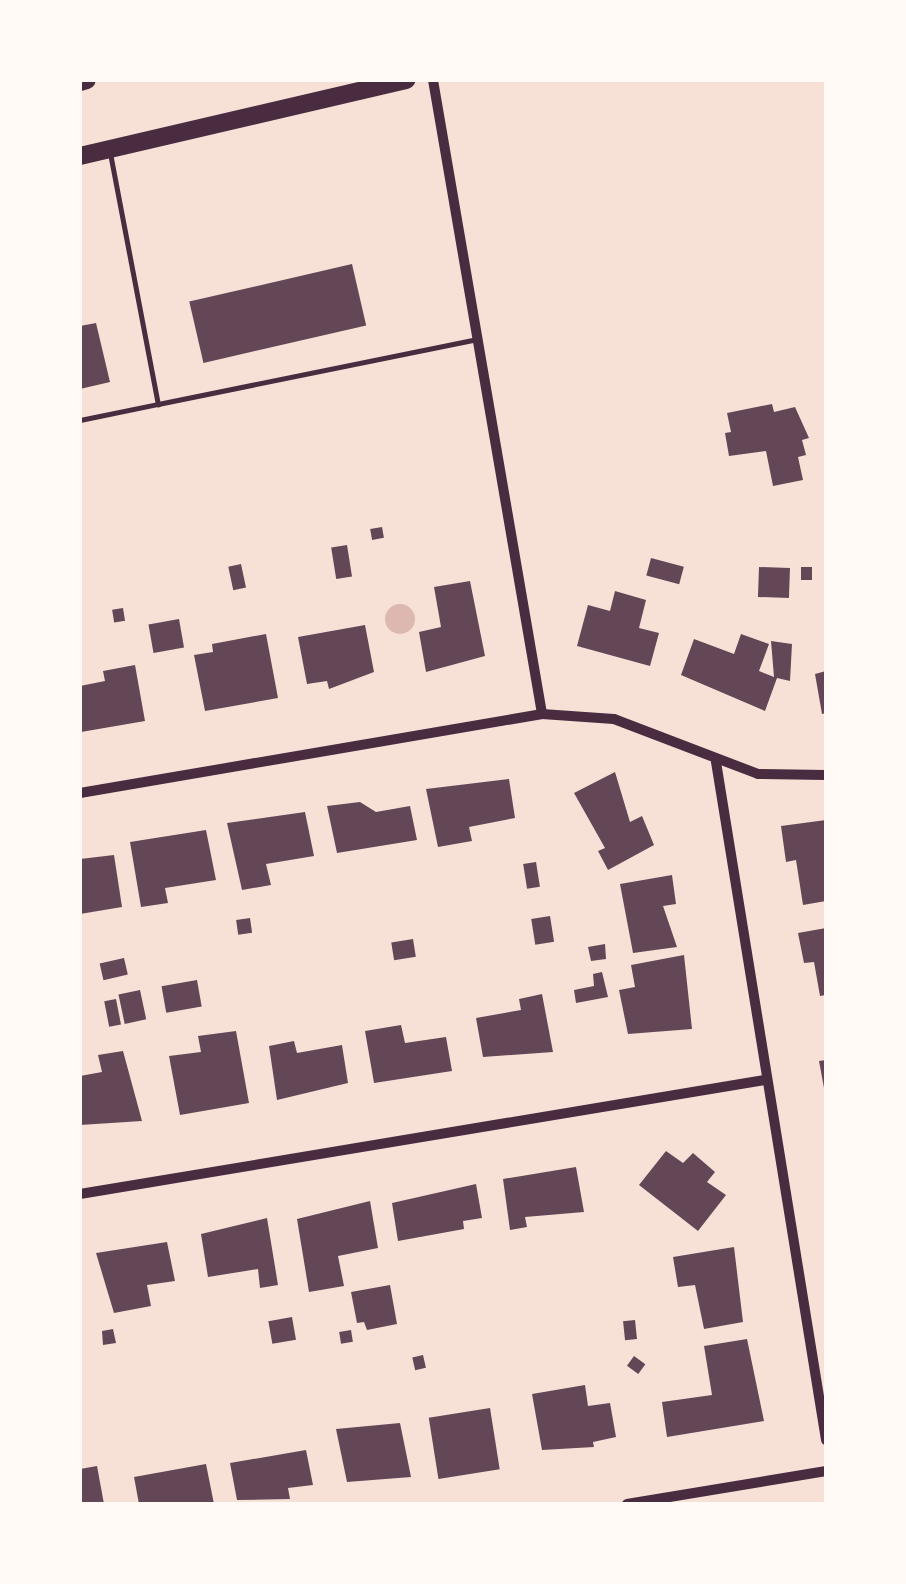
<!DOCTYPE html>
<html>
<head>
<meta charset="utf-8">
<style>
	body { margin:0 }
	#map { position:relative; width:906px; height:1584px; overflow:hidden; background:#f7e1d7; font-family:Helvetica,sans-serif }
	div>[style] { position:absolute }
	.water>* { inset:0; background:#dcb8b0 }
	.round { border-radius:50% }
	.building>* { inset:0; background:#644757; transform-origin:0 0 }
	.service>* { height:5px; margin:-2.5px; padding:0 2.5px; transform-origin:2.5px; border-radius:2.5px; background:#4a2c40 }
	.minor>* { height:10px; margin:-5px; padding:0 5px; transform-origin:5px; border-radius:5px; background:#4a2c40 }
	.primary>* { height:18px; margin:-9px; padding:0 9px; transform-origin:9px; border-radius:9px; background:#4a2c40 }
	span { translate:-50% -50%; white-space:nowrap; text-align:center; line-height:1.15; -webkit-text-stroke:8px #fffaf5; paint-order:stroke }
	.frame { position:absolute; inset:0; border:82px solid #fffaf5; pointer-events:none }
</style>
</head>
<body>
<div id="map">
	<div class="water">
		<div class="round" style="left:385px;top:604px;width:30px;height:30px"></div>
	</div>
	<div class="building">
		<div style="left:352px;top:264px;width:63px;height:167px;rotate:77deg"></div>
		<div style="clip-path:polygon(96px 323px,110px 382px,80px 389px,80px 326px)"></div>
		<div style="clip-path:polygon(772px 404px,774px 412px,795px 407px,809px 438px,802px 440px,806px 455px,798px 457px,803px 480px,773px 486px,766px 451px,729px 456px,725px 433px,731px 432px,727px 413px)"></div>
		<div style="left:382px;top:527px;width:11px;height:12px;rotate:80deg"></div>
		<div style="left:347px;top:545px;width:32px;height:16px;rotate:81deg"></div>
		<div style="left:651px;top:558px;width:34px;height:18px;rotate:15deg"></div>
		<div style="left:241px;top:564px;width:24px;height:13px;rotate:78deg"></div>
		<div style="left:759px;top:567px;width:31px;height:30px;rotate:2deg"></div>
		<div style="left:801px;top:567px;width:11px;height:13px"></div>
		<div style="clip-path:polygon(470px 581px,485px 656px,426px 672px,419px 632px,441px 627px,434px 587px)"></div>
		<div style="clip-path:polygon(615px 591px,646px 600px,639px 628px,659px 633px,650px 666px,577px 646px,588px 605px,610px 611px)"></div>
		<div style="left:123px;top:608px;width:13px;height:11px;rotate:81deg"></div>
		<div style="left:179px;top:619px;width:29px;height:31px;rotate:80deg"></div>
		<div style="clip-path:polygon(365px 625px,374px 672px,329px 689px,327px 681px,307px 684px,298px 637px)"></div>
		<div style="clip-path:polygon(266px 634px,278px 698px,205px 711px,194px 655px,213px 652px,212px 644px)"></div>
		<div style="clip-path:polygon(741px 634px,769px 644px,759px 671px,774px 677px,771px 641px,792px 644px,790px 681px,777px 678px,765px 711px,681px 675px,694px 639px,734px 654px)"></div>
		<div style="clip-path:polygon(135px 665px,145px 721px,81px 732px,80px 686px,105px 681px,103px 671px)"></div>
		<div style="clip-path:polygon(826px 671px,826px 713px,822px 714px,815px 674px)"></div>
		<div style="clip-path:polygon(615px 772px,630px 822px,642px 816px,654px 845px,608px 870px,598px 851px,605px 848px,574px 793px)"></div>
		<div style="clip-path:polygon(509px 779px,515px 818px,469px 827px,472px 841px,438px 847px,426px 789px)"></div>
		<div style="clip-path:polygon(360px 802px,376px 812px,410px 806px,417px 840px,337px 853px,327px 806px)"></div>
		<div style="clip-path:polygon(305px 812px,314px 856px,266px 864px,271px 885px,242px 890px,227px 823px)"></div>
		<div style="clip-path:polygon(826px 820px,826px 901px,803px 905px,796px 860px,786px 862px,781px 826px)"></div>
		<div style="clip-path:polygon(206px 830px,216px 880px,165px 888px,168px 903px,141px 907px,130px 842px)"></div>
		<div style="clip-path:polygon(114px 855px,122px 907px,80px 914px,80px 859px)"></div>
		<div style="left:536px;top:862px;width:25px;height:13px;rotate:81deg"></div>
		<div style="clip-path:polygon(672px 875px,676px 904px,663px 906px,677px 947px,633px 953px,620px 884px)"></div>
		<div style="left:550px;top:916px;width:26px;height:19px;rotate:81deg"></div>
		<div style="left:250px;top:918px;width:15px;height:14px;rotate:82deg"></div>
		<div style="clip-path:polygon(826px 928px,826px 995px,820px 996px,814px 962px,804px 963px,798px 933px)"></div>
		<div style="left:413px;top:939px;width:18px;height:22px;rotate:81deg"></div>
		<div style="clip-path:polygon(605px 944px,606px 959px,591px 961px,588px 947px)"></div>
		<div style="clip-path:polygon(684px 955px,692px 1029px,628px 1034px,619px 990px,635px 987px,631px 965px)"></div>
		<div style="left:124px;top:958px;width:17px;height:25px;rotate:77deg"></div>
		<div style="clip-path:polygon(602px 972px,608px 997px,576px 1003px,574px 990px,594px 986px,593px 974px)"></div>
		<div style="left:197px;top:980px;width:27px;height:36px;rotate:80deg"></div>
		<div style="left:140px;top:990px;width:30px;height:22px;rotate:78deg"></div>
		<div style="clip-path:polygon(542px 994px,553px 1052px,483px 1057px,476px 1018px,521px 1010px,519px 999px)"></div>
		<div style="left:116px;top:999px;width:26px;height:12px;rotate:79deg"></div>
		<div style="clip-path:polygon(401px 1025px,405px 1043px,446px 1037px,452px 1071px,374px 1083px,365px 1031px)"></div>
		<div style="clip-path:polygon(236px 1031px,249px 1103px,180px 1115px,169px 1056px,201px 1052px,198px 1036px)"></div>
		<div style="clip-path:polygon(294px 1041px,297px 1053px,342px 1045px,348px 1083px,277px 1100px,269px 1046px)"></div>
		<div style="clip-path:polygon(123px 1051px,142px 1121px,80px 1125px,80px 1076px,102px 1072px,98px 1055px)"></div>
		<div style="clip-path:polygon(826px 1060px,826px 1088px,824px 1088px,819px 1061px)"></div>
		<div style="clip-path:polygon(666px 1151px,683px 1163px,693px 1153px,715px 1172px,707px 1182px,726px 1195px,698px 1231px,639px 1185px)"></div>
		<div style="clip-path:polygon(576px 1167px,584px 1212px,525px 1217px,527px 1227px,510px 1230px,503px 1179px)"></div>
		<div style="clip-path:polygon(476px 1184px,482px 1218px,463px 1221px,464px 1229px,398px 1241px,392px 1203px)"></div>
		<div style="clip-path:polygon(370px 1201px,378px 1248px,338px 1256px,344px 1286px,309px 1292px,297px 1219px)"></div>
		<div style="clip-path:polygon(267px 1218px,278px 1285px,260px 1288px,258px 1269px,208px 1277px,201px 1234px)"></div>
		<div style="clip-path:polygon(167px 1242px,175px 1281px,147px 1285px,151px 1306px,114px 1313px,96px 1253px)"></div>
		<div style="clip-path:polygon(734px 1247px,743px 1322px,704px 1329px,695px 1285px,678px 1287px,673px 1257px)"></div>
		<div style="clip-path:polygon(390px 1285px,397px 1324px,367px 1330px,364px 1322px,357px 1323px,351px 1292px)"></div>
		<div style="left:292px;top:1317px;width:23px;height:24px;rotate:80deg"></div>
		<div style="left:635px;top:1320px;width:19px;height:12px;rotate:84deg"></div>
		<div style="clip-path:polygon(113px 1329px,116px 1343px,103px 1345px,102px 1331px)"></div>
		<div style="left:351px;top:1330px;width:12px;height:12px;rotate:81deg"></div>
		<div style="clip-path:polygon(747px 1339px,764px 1421px,667px 1437px,662px 1402px,712px 1395px,704px 1346px)"></div>
		<div style="left:423px;top:1355px;width:13px;height:11px;rotate:77deg"></div>
		<div style="left:634px;top:1356px;width:14px;height:12px;rotate:36deg"></div>
		<div style="clip-path:polygon(585px 1385px,588px 1406px,610px 1403px,616px 1437px,593px 1442px,594px 1447px,542px 1450px,532px 1394px)"></div>
		<div style="left:490px;top:1408px;width:62px;height:62px;rotate:81deg"></div>
		<div style="clip-path:polygon(400px 1423px,411px 1477px,347px 1482px,336px 1429px)"></div>
		<div style="clip-path:polygon(306px 1450px,313px 1485px,288px 1488px,290px 1499px,237px 1500px,230px 1463px)"></div>
		<div style="clip-path:polygon(206px 1464px,214px 1504px,139px 1504px,134px 1477px)"></div>
		<div style="clip-path:polygon(97px 1466px,104px 1504px,80px 1504px,80px 1469px)"></div>
	</div>
	<div class="service">
		<div style="left:110px;top:153px;width:256px;rotate:79.2deg"></div>
		<div style="left:158px;top:404px;width:321px;rotate:-11.5deg"></div>
		<div style="left:80px;top:420px;width:80px;rotate:-11.6deg"></div>
	</div>
	<div class="minor">
		<div style="left:433px;top:80px;width:643px;rotate:80.24deg"></div>
		<div style="left:716px;top:762px;width:687px;rotate:80.78deg"></div>
		<div style="left:80px;top:793px;width:469px;rotate:-9.7deg"></div>
		<div style="left:542px;top:714px;width:72px;rotate:4deg"></div>
		<div style="left:614px;top:719px;width:154px;rotate:20.9deg"></div>
		<div style="left:758px;top:774px;width:68px;rotate:0.8deg"></div>
		<div style="left:80px;top:1194px;width:694px;rotate:-9.45deg"></div>
		<div style="left:627px;top:1504px;width:202px;rotate:-9.4deg"></div>
	</div>
	<div class="primary">
		<div style="left:80px;top:82px;width:7px;rotate:-16deg"></div>
		<div style="left:80px;top:156px;width:335px;rotate:-13.1deg"></div>
	</div>
	<div class="frame"></div>
</div>
</body>
</html>
